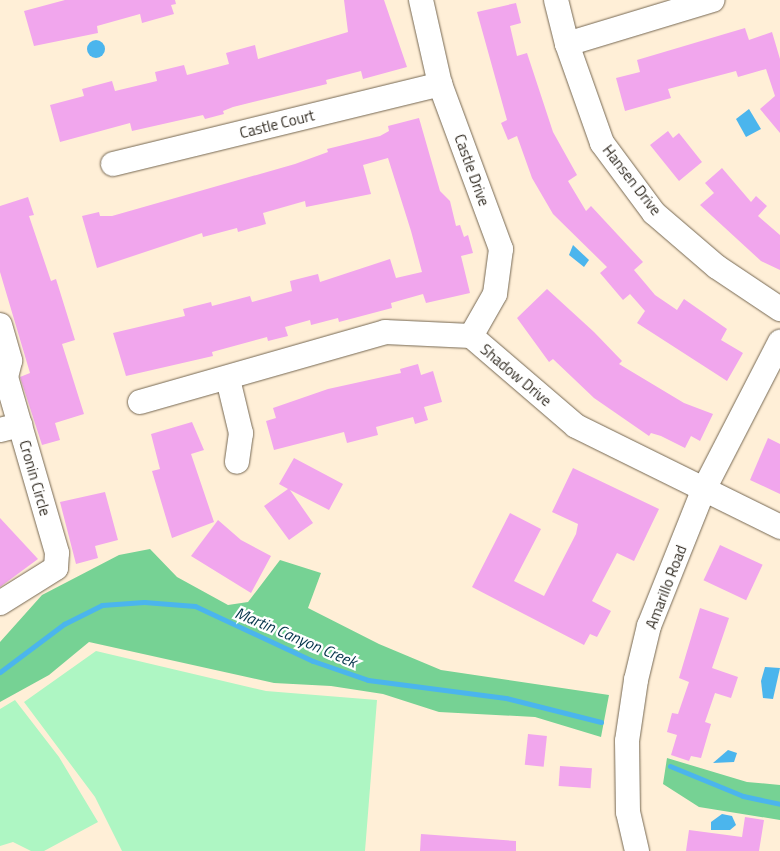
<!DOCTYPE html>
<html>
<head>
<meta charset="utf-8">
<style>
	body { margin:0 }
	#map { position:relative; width:780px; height:851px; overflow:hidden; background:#ffefd7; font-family:"Titillium Web",sans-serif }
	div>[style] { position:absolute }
	.green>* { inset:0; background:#aef6c3 }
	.forest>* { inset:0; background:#76d294 }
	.water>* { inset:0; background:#4bb5ed }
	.round { border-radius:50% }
	.stream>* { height:5px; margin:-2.5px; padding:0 2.5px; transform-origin:2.5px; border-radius:2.5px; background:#4bb5ed }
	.building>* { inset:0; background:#f1a6ed; transform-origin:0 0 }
	.roads { filter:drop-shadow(0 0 1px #766853) drop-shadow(0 0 1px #766853) }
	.minor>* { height:24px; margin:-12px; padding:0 12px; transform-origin:12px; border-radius:12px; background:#fff }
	span { translate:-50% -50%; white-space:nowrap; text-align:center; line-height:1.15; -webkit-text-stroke:4.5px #fff; paint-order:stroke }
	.street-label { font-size:15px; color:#322c23 }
	.water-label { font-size:16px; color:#04334a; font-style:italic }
</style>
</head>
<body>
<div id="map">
	<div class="green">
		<div style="clip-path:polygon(96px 651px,266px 691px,377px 700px,365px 851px,122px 851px,95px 797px,24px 702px)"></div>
		<div style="clip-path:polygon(15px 700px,59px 757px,98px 822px,44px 851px,31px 851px,13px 842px,0 846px,0 709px)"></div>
	</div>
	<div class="forest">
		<div style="clip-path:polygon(150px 549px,177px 577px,228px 605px,248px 602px,280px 560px,321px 573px,308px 608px,379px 644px,441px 670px,609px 695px,601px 737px,535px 717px,439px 712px,383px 694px,331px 686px,274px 683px,89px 642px,49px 675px,0 702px,0 642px,42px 595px,119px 555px)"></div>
		<div style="clip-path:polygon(667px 758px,747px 782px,780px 785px,780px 820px,699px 807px,663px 784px)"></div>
	</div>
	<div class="water">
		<div class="round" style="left:87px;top:40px;width:18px;height:18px"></div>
		<div style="clip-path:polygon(749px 109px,761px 129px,746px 137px,736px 119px)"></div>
		<div style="clip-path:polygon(573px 245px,589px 260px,584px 267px,569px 255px)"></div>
		<div style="clip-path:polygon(765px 667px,780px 668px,773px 699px,763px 698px,761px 681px)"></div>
		<div style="clip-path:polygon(728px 750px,737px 753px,734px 762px,713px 763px)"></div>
		<div style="clip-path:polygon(722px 814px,732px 816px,736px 825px,730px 830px,711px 830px,711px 822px)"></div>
	</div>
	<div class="stream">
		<div style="left:0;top:672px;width:80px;rotate:-36.9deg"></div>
		<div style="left:64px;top:624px;width:42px;rotate:-26.6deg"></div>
		<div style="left:102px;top:605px;width:42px;rotate:-4.1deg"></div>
		<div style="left:144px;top:602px;width:51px;rotate:4.5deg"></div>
		<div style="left:195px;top:606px;width:130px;rotate:25deg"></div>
		<div style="left:313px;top:661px;width:58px;rotate:19.1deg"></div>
		<div style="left:368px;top:680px;width:139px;rotate:7.4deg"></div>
		<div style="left:506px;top:698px;width:98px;rotate:14.2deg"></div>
		<div style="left:670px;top:766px;width:79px;rotate:22.3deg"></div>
		<div style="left:743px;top:796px;width:38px;rotate:12deg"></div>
	</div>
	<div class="building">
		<div style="clip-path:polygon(65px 0,175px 0,176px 4px,171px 5px,174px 14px,142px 23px,140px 14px,97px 26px,98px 33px,34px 46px,24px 11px)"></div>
		<div style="clip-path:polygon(344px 0,384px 0,407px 67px,363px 79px,361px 71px,326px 80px,327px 84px,233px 107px,223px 111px,224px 114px,205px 119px,203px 115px,132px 131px,130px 123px,60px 142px,50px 105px,84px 96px,82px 89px,112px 81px,115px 91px,157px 81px,155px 72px,184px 65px,187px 75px,229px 64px,226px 53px,255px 45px,258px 59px,348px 32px)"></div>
		<div style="clip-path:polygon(516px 3px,521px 23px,510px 26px,517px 56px,527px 53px,553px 132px,577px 175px,568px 181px,586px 211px,591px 206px,643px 262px,634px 270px,655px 295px,677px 310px,684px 299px,727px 329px,721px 340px,743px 353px,727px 381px,637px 323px,645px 311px,630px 294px,623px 300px,600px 273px,607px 267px,553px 214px,532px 178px,517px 136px,508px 140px,501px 123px,507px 120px,477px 12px)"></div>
		<div style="clip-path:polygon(745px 28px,749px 40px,772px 32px,780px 59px,780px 133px,760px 109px,775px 96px,766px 69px,738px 77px,736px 71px,668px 89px,671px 98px,625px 111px,616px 78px,640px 72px,637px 60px)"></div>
		<div style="clip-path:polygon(419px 118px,440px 191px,450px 201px,456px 226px,460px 225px,464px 237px,468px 235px,473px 253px,461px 256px,470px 293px,426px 303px,423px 294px,391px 303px,392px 308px,339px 322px,338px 318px,311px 325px,310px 320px,285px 327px,288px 336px,268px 341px,267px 337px,212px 352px,213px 356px,126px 376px,113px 333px,185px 316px,183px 309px,211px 302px,212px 306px,250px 296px,252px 302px,292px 291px,290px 281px,318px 274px,320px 282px,390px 259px,396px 278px,422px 272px,411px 231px,388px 158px,363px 165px,371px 194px,306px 207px,305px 201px,263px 213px,266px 224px,238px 232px,237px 228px,203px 237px,202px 233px,97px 268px,82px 216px,99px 212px,100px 216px,112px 216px,295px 164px,328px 152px,327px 149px,380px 136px,389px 131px,388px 126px)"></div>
		<div style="clip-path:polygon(668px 131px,673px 138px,679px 133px,702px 162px,679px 181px,650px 145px)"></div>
		<div style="clip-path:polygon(722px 168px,751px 202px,756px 196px,767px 206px,758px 216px,780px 235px,780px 270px,761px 261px,700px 205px,714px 193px,705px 183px)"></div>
		<div style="clip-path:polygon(28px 197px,34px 215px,29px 216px,51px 281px,56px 279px,75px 340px,62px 344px,84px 414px,55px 423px,60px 440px,42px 445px,20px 377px,30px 373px,0 272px,0 206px)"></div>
		<div style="clip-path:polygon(547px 289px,594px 332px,622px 361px,619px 364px,684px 403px,713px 414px,700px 441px,691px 436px,685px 448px,661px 436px,651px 433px,649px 436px,594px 398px,553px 359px,549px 362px,517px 318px)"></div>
		<div style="clip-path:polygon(418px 364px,421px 375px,433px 371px,442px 402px,424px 407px,428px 420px,415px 424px,413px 417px,376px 427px,378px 435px,347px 443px,344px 432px,274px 450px,266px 421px,276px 418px,273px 408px,328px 389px,401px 373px,400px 369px)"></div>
		<div style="clip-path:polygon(192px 422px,204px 450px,191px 454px,214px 522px,172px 538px,152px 471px,160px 469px,151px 434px)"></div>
		<div style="clip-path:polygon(768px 438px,780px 444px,780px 494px,750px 480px)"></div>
		<div style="clip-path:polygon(294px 458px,343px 484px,329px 510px,290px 490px,313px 523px,289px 540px,264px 506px,288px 489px,279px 484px)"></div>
		<div style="clip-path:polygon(573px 468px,659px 509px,634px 561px,617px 553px,592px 601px,611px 611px,597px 637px,590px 634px,584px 645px,472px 587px,510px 513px,541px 529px,514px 581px,544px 596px,576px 534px,578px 524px,552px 512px)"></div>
		<div style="clip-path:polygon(105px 492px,118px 540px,95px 546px,98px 558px,76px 564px,60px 502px)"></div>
		<div style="clip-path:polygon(0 518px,38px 559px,0 587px)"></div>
		<div style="clip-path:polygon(218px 520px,241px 540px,271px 556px,251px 593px,191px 556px)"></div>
		<div style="left:720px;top:545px;width:47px;height:39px;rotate:25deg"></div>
		<div style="clip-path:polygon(700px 608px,729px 618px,712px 668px,738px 677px,731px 698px,715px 693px,705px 722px,711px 724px,701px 758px,691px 756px,689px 761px,671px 755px,677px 735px,667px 732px,672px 713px,678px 714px,689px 682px,679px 678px)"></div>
		<div style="left:528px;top:734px;width:19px;height:31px;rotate:6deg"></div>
		<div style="left:560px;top:766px;width:32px;height:20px;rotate:4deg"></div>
		<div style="clip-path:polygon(745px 817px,764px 820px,759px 851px,686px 851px,689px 830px,742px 837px)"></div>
		<div style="clip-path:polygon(421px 834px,516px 841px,516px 851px,420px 851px)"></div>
	</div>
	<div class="roads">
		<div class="minor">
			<div style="left:421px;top:0;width:86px;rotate:77.3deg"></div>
			<div style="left:440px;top:84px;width:176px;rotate:69.7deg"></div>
			<div style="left:501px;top:249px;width:45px;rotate:97.6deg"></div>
			<div style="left:495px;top:294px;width:48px;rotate:119.7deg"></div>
			<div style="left:556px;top:0;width:45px;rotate:76deg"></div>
			<div style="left:567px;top:44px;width:105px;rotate:70.5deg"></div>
			<div style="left:602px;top:143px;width:87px;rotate:53.4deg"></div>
			<div style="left:654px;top:213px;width:83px;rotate:40.6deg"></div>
			<div style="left:717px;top:267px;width:76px;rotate:33.7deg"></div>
			<div style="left:567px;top:44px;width:152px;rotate:-16.8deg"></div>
			<div style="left:113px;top:164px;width:337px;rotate:-13.7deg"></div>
			<div style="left:0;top:325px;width:37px;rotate:74deg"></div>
			<div style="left:10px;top:361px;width:16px;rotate:104deg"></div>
			<div style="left:6px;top:377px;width:183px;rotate:73.8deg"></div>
			<div style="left:57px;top:553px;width:15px;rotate:94deg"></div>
			<div style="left:56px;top:568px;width:66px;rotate:148deg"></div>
			<div style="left:228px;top:379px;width:56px;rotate:76.5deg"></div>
			<div style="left:241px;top:433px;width:29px;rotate:98deg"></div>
			<div style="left:140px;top:402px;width:255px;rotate:-15.9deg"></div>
			<div style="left:385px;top:332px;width:86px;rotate:2.7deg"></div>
			<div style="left:471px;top:336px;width:138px;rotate:40.6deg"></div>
			<div style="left:576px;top:426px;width:228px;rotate:26.3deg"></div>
			<div style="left:0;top:430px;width:21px;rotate:-14deg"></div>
			<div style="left:637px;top:851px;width:40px;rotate:-103deg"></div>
			<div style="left:628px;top:812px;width:71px;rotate:-90.8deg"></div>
			<div style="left:627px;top:741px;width:62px;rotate:-81.6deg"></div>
			<div style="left:636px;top:680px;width:56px;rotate:-76.5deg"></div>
			<div style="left:649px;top:626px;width:145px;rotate:-68.2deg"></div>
			<div style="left:703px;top:491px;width:168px;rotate:-62.7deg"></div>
		</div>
	</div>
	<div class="street-label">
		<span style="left:277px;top:124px;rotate:-14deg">Castle Court</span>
		<span style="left:472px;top:170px;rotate:70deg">Castle Drive</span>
		<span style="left:632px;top:180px;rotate:52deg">Hansen Drive</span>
		<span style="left:516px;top:375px;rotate:40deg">Shadow Drive</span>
		<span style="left:35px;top:478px;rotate:74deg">Cronin Circle</span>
		<span style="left:666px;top:587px;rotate:-69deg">Amarillo Road</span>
	</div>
	<div class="water-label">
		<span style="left:296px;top:637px;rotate:23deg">Martin Canyon Creek</span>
	</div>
</div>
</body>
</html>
